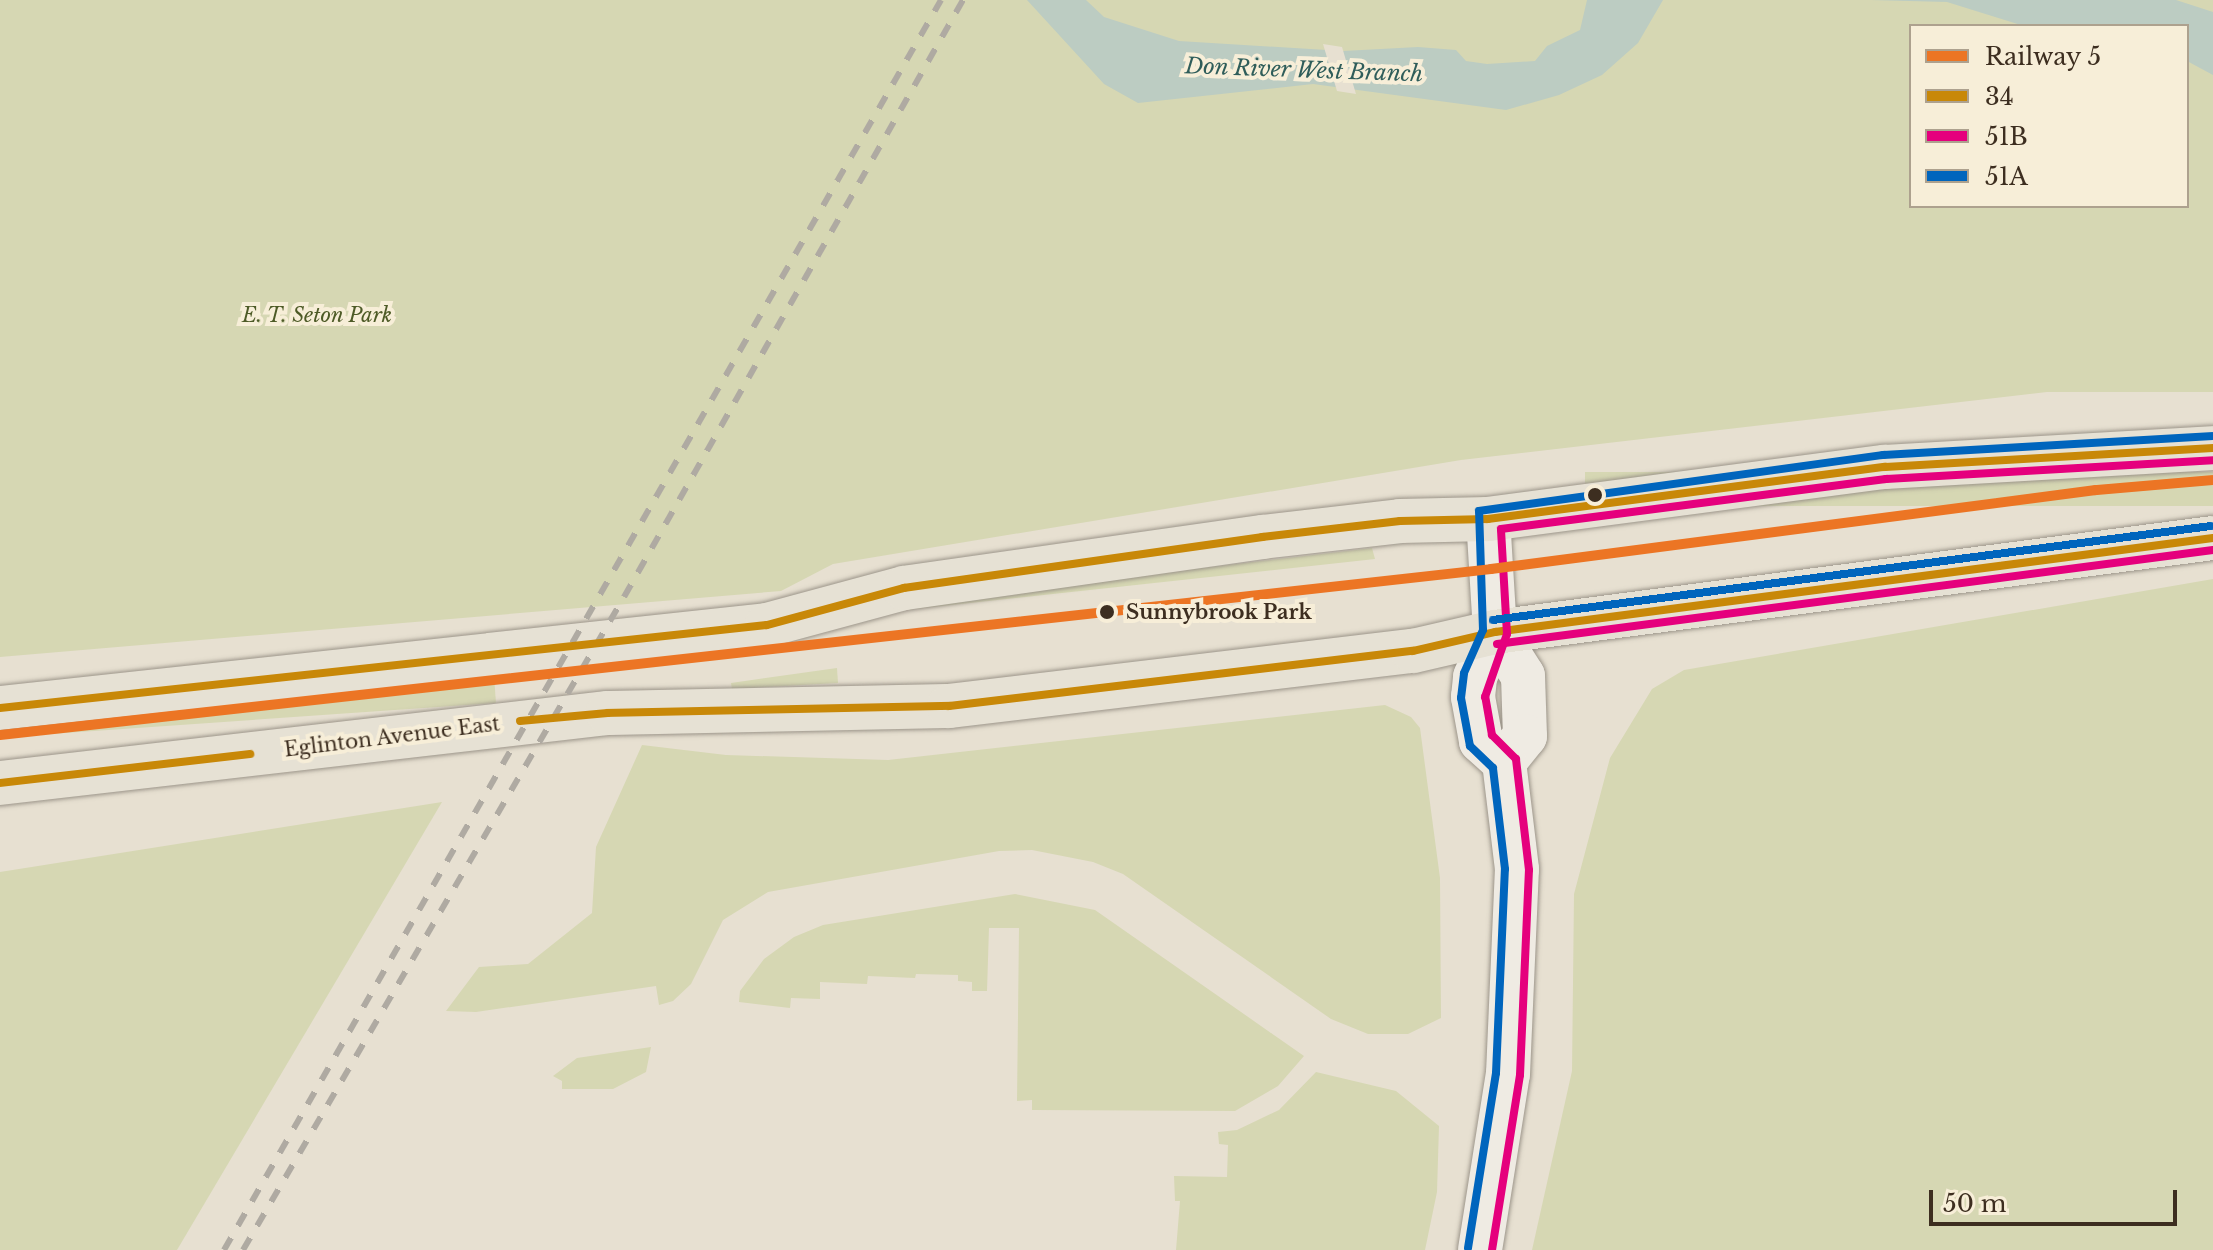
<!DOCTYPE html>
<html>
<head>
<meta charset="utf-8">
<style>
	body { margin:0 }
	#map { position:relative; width:2213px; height:1250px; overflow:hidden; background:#e7e0d1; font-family:"Libre Baskerville",serif }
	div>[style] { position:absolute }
	.green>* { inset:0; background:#d6d7b3; transform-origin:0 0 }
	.water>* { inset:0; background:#bcccc2 }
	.pier>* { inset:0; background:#e7e0d1 }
	.roads { filter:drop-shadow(0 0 2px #9c958a) drop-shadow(0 0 2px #9c958a) }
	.secondary>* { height:44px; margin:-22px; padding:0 22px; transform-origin:22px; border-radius:22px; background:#efebe3 }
	.primary>* { height:44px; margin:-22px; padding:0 22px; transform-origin:22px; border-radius:22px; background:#e6e1d4 }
	.rail>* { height:6px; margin-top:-3px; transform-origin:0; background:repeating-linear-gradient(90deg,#afaaa2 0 14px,transparent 0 28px) }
	.bus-1>* { height:8px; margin:-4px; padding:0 4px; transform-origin:4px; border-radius:4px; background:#c88808 }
	.bus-2>* { height:8px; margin:-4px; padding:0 4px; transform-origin:4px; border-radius:4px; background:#e5007d }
	.bus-3>* { height:8px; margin:-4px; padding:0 4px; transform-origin:4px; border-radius:4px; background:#0065bd }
	.rail-1>* { height:10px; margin:-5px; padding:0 5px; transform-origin:5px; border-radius:5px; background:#ec7524 }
	.dots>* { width:22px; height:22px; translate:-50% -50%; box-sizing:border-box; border:4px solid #f7eed8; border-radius:50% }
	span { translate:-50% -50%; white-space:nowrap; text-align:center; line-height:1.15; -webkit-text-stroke:8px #f7eed8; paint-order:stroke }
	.park-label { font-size:20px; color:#4d5a26; font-style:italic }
	.stop-label { font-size:20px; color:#3d2e20; font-weight:700 }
	.left { translate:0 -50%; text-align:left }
	.street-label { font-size:20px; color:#3d2e20 }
	.water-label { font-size:22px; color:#2f5d5a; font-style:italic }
	.legend { position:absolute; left:1909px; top:24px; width:280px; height:184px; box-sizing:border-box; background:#f7eed8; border:2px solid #ada18e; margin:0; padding:10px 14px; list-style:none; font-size:24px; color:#3d2e20 }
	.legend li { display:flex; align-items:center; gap:16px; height:40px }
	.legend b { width:40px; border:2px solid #ada18e }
	.scale { position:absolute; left:1929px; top:1190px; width:248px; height:36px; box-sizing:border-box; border:4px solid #3d2e20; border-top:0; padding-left:10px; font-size:24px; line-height:28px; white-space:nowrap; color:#3d2e20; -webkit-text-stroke:6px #f7eed8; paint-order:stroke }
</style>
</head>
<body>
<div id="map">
	<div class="green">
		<div style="clip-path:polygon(evenodd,0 0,2213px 0,2213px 392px,2047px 392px,1461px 460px,833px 564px,781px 591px,0 657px,0 0,1911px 26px,2187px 26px,2187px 206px,1911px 206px,1911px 26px)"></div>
		<div style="left:2213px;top:472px;width:34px;height:628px;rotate:90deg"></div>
		<div style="clip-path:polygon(1372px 548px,1375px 559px,906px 610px,907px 605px,986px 593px)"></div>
		<div style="clip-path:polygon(2213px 579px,2213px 1250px,1532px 1250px,1572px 1071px,1574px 894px,1610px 758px,1652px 689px,1684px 670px)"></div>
		<div style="clip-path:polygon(837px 668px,838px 683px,732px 689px,731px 683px)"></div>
		<div style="left:494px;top:675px;width:28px;height:497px;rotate:86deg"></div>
		<div style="clip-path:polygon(1385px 705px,1411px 717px,1420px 728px,1440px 878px,1441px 1018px,1408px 1034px,1368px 1034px,1331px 1019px,1123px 874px,1093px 862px,1032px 850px,999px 851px,768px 892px,723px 920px,691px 984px,673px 1001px,659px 1005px,656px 986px,476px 1012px,446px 1011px,479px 967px,528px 964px,592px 913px,596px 847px,642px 745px,726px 755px,888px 760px)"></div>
		<div style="clip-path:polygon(442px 802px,177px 1250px,0 1250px,0 872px)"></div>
		<div style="clip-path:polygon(1015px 894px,1095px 910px,1304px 1056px,1278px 1086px,1235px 1111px,1032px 1110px,1032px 1100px,1017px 1101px,1019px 928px,989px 928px,987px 991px,972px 991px,972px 982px,958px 981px,958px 975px,916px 974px,915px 978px,868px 976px,867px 984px,820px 982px,820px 999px,791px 998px,790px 1008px,739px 1002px,740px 991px,764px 959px,794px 937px,823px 925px)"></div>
		<div style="clip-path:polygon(651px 1047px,646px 1072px,613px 1089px,562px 1089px,562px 1081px,553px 1076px,577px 1058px)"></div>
		<div style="clip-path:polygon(1316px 1072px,1396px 1091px,1439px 1126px,1437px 1192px,1425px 1250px,1176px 1250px,1180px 1201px,1175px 1201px,1174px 1176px,1227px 1177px,1228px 1145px,1219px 1144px,1218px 1132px,1237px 1130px,1279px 1110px)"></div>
	</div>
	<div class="water">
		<div style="clip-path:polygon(1027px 0,1086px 0,1104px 17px,1179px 41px,1343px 51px,1418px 47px,1456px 50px,1466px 61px,1487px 64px,1535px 61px,1547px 46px,1580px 30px,1587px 0,1663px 0,1638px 43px,1602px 75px,1559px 95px,1506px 110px,1313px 84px,1138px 103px,1104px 84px)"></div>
		<div style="clip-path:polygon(1871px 0,2176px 0,2213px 12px,2213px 75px,2187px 61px,2187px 26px,2024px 26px,1947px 2px)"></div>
	</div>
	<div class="pier">
		<div style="clip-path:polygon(1323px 44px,1342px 47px,1356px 94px,1337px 91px)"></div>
	</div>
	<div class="roads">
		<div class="secondary">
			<div style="left:1495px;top:632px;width:52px;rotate:57.5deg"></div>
			<div style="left:1523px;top:676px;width:60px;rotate:88.1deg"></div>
			<div style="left:1525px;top:736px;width:33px;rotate:129deg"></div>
			<div style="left:1480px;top:1250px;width:178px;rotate:-81deg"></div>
			<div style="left:1508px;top:1074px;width:205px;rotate:-87.5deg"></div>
			<div style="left:1517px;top:869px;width:108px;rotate:-96.9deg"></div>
			<div style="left:1504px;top:762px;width:31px;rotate:-138deg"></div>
			<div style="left:1481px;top:741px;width:45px;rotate:-100.3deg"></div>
			<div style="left:1473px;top:697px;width:20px;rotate:-84deg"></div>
			<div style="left:1475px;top:677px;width:49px;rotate:-66deg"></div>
			<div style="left:1495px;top:632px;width:113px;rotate:-93.5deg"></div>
		</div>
		<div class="primary">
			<div style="left:0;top:708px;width:771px;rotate:-6.18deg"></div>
			<div style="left:767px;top:625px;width:142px;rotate:-15.1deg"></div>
			<div style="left:904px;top:588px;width:362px;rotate:-8.1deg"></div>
			<div style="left:1262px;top:537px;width:139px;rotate:-6.6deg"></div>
			<div style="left:1400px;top:521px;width:88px;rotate:-1.3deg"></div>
			<div style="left:1488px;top:519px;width:400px;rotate:-7.5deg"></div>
			<div style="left:1885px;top:467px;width:329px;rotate:-3.3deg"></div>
			<div style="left:0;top:783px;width:612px;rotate:-6.57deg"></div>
			<div style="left:608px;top:713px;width:341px;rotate:-1.2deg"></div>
			<div style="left:949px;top:706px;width:467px;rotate:-6.8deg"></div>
			<div style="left:1413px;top:651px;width:84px;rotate:-13deg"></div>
			<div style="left:1495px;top:632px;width:724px;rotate:-7.46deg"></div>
		</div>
	</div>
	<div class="rail">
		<div style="left:224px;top:1250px;width:1441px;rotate:-60.16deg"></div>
		<div style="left:243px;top:1250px;width:756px;rotate:-59.74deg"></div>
		<div style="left:624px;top:597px;width:687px;rotate:-60.41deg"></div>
	</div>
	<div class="bus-1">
		<div style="left:0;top:708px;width:771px;rotate:-6.18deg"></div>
		<div style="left:767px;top:625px;width:142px;rotate:-15.1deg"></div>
		<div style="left:904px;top:588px;width:362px;rotate:-8.1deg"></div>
		<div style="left:1262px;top:537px;width:139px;rotate:-6.6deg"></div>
		<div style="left:1400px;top:521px;width:88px;rotate:-1.3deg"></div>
		<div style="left:1488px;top:519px;width:400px;rotate:-7.5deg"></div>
		<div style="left:1885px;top:467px;width:329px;rotate:-3.3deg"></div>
		<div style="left:520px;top:721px;width:88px;rotate:-5.2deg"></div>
		<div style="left:608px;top:713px;width:341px;rotate:-1.2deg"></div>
		<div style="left:949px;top:706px;width:467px;rotate:-6.8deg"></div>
		<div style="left:1413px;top:651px;width:84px;rotate:-13deg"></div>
		<div style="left:1495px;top:632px;width:724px;rotate:-7.46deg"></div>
		<div style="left:0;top:783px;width:252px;rotate:-6.6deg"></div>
	</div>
	<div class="bus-2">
		<div style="left:1497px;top:644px;width:722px;rotate:-7.48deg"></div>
		<div style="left:1492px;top:1250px;width:177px;rotate:-80.9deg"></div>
		<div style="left:1520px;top:1075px;width:205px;rotate:-87.5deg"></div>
		<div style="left:1529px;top:870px;width:112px;rotate:-96.7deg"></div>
		<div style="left:1516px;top:759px;width:34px;rotate:-135deg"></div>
		<div style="left:1492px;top:735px;width:39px;rotate:-100deg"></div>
		<div style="left:1485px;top:697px;width:67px;rotate:-70.8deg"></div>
		<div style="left:1507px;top:634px;width:105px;rotate:-93.3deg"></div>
		<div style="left:1501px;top:529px;width:388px;rotate:-7.4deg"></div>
		<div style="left:1886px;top:479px;width:328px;rotate:-3.3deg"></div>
	</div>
	<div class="bus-3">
		<div style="left:1493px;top:620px;width:724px;rotate:-7.46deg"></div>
		<div style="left:1468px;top:1248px;width:177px;rotate:-80.9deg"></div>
		<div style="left:1496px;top:1073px;width:204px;rotate:-87.5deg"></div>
		<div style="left:1505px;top:869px;width:102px;rotate:-96.8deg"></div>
		<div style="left:1493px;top:768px;width:32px;rotate:-136deg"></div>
		<div style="left:1470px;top:746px;width:49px;rotate:-100.6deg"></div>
		<div style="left:1461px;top:698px;width:25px;rotate:-83deg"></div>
		<div style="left:1464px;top:673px;width:47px;rotate:-66.2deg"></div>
		<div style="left:1483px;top:630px;width:119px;rotate:-91.9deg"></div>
		<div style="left:1479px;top:511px;width:408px;rotate:-7.9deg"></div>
		<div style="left:1883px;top:455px;width:330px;rotate:-3.3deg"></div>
	</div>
	<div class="rail-1">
		<div style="left:0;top:735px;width:1500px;rotate:-6.35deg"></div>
		<div style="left:1491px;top:569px;width:610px;rotate:-7.44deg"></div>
		<div style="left:2096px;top:490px;width:117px;rotate:-4.9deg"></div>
	</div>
	<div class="dots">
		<div style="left:1595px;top:495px;background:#3d2e20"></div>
		<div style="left:1107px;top:612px;background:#3d2e20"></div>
	</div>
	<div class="park-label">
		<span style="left:317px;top:315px">E. T. Seton Park</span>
	</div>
	<div class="stop-label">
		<span class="left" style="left:1126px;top:612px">Sunnybrook Park</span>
	</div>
	<div class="street-label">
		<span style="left:392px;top:737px;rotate:-7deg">Eglinton Avenue East</span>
	</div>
	<div class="water-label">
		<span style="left:1304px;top:70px;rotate:2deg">Don River West Branch</span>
	</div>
	<ul class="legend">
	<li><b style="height:10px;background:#ec7524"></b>Railway 5</li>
	<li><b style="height:10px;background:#c88808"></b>34</li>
	<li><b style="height:10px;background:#e5007d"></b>51B</li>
	<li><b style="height:10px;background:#0065bd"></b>51A</li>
	</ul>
	<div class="scale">50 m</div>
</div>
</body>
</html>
